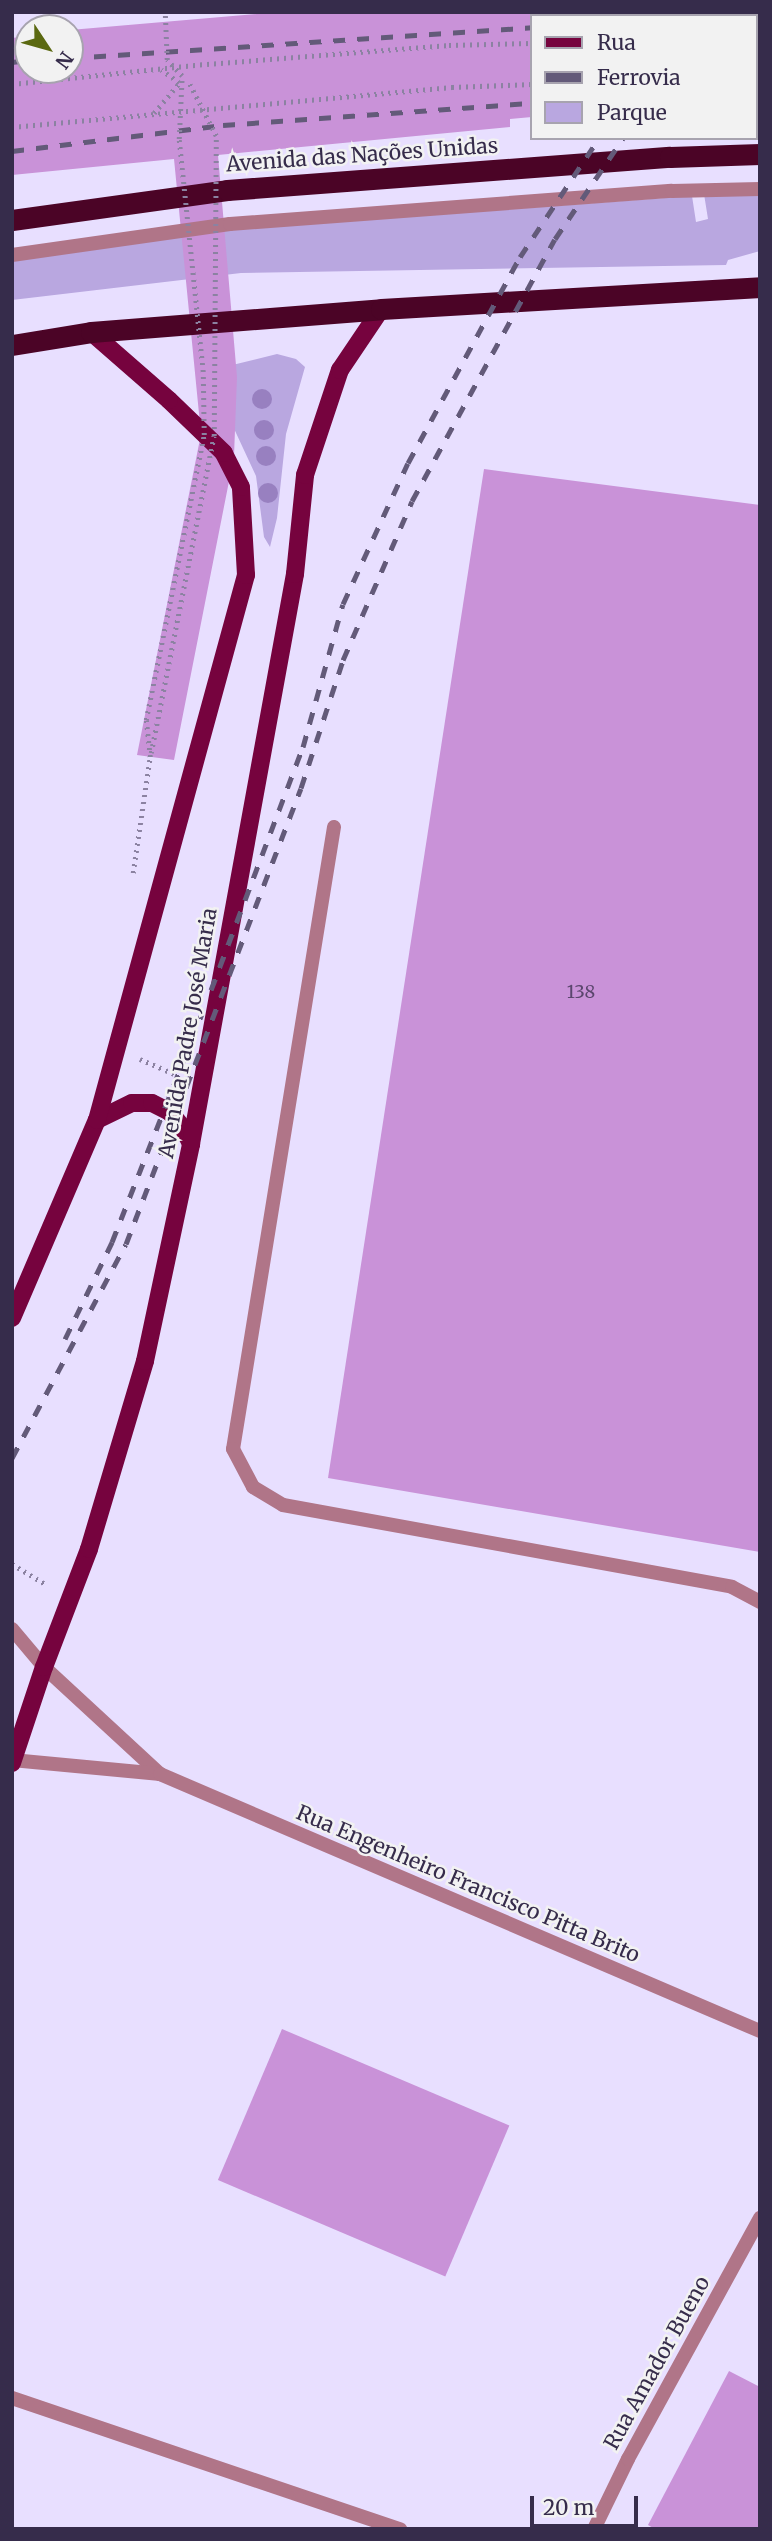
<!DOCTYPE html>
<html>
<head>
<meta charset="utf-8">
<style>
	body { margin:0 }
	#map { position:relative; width:772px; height:2541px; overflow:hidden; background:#e8dfff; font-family:Merriweather,serif }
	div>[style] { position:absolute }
	.green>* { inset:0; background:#b9a7e0 }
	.building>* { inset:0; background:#c992d8; transform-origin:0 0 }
	.path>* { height:4.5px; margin-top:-2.25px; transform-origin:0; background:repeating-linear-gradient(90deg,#8b82a1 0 2px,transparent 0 7px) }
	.lane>* { height:14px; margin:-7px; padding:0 7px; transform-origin:7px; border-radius:7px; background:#b07588 }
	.street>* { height:14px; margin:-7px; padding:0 7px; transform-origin:7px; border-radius:7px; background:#b07588 }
	.primary>* { height:18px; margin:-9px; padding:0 9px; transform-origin:9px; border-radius:9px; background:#76033e }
	.highway>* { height:21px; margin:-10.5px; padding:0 10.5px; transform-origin:10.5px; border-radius:10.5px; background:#4b0426 }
	.rail>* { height:5px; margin-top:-2.5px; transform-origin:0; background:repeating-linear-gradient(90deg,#635a79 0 12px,transparent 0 24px) }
	.path-bridge>* { height:4.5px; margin-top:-2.25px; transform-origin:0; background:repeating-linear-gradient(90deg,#8b82a1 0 2px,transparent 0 7px) }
	.trees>* { width:20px; height:20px; margin:-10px; border-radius:50%; background:#9880c0 }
	span { translate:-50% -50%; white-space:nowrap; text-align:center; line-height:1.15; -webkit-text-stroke:5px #f2f2f2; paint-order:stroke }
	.number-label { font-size:18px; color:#5b466e }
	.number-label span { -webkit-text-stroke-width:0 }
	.street-label { font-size:21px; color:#362c4b }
	.frame { position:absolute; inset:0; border:14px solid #362c4b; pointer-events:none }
	.legend { position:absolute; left:530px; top:14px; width:228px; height:126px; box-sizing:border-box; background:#f2f2f2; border:2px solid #a7a3af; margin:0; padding:9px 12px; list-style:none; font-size:21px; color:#362c4b }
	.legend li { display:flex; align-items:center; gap:14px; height:35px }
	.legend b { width:35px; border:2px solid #a7a3af }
	.north { position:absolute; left:14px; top:14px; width:70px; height:70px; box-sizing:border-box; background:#f2f2f2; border:2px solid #a7a3af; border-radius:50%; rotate:126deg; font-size:19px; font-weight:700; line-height:28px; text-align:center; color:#362c4b }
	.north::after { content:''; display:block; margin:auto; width:24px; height:32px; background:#5b6911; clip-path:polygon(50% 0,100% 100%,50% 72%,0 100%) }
	.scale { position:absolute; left:530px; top:2496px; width:108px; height:32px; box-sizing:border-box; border:4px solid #362c4b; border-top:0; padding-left:9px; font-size:21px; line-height:24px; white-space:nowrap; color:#362c4b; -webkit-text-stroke:5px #f2f2f2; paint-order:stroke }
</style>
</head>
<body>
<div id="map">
	<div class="green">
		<div style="clip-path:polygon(760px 192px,760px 251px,728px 260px,726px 265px,241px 273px,12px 300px,12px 258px,238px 229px,692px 196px,696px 222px,708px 219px,704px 194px)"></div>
		<div style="clip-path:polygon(277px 354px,296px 359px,305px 367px,286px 434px,277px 518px,270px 547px,264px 537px,256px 476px,230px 420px,220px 368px)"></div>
	</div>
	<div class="building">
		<div style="clip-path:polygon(280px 12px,553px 12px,553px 16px,532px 16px,532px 117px,510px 119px,510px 127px,218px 155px,237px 377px,234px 456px,174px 760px,137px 755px,201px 434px,174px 159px,12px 175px,12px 38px,28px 36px,28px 70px,70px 70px,70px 30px)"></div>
		<div style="clip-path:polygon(604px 12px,760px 12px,760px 14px,756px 19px,756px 16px,601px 16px)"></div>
		<div style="clip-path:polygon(484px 469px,760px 505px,760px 1552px,328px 1478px)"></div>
		<div style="left:282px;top:2029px;width:247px;height:164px;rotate:23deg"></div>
		<div style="clip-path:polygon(729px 2371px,760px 2387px,760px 2529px,655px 2529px,648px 2525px)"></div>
	</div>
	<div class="path">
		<div style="left:12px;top:84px;width:196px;rotate:-5.9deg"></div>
		<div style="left:207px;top:64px;width:243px;rotate:-4.5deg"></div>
		<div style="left:449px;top:45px;width:83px;rotate:-1.4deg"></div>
		<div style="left:154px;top:113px;width:39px;rotate:-50deg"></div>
		<div style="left:179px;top:83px;width:22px;rotate:-144deg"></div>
		<div style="left:12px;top:127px;width:442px;rotate:-5.2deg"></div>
		<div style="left:452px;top:87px;width:80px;rotate:-2.1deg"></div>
		<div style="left:133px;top:873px;width:117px;rotate:-81.7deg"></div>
		<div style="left:140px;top:1059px;width:40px;rotate:23.4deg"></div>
		<div style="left:12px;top:1564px;width:41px;rotate:31deg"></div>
	</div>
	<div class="lane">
		<div style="left:334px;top:827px;width:630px;rotate:99.22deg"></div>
		<div style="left:233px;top:1449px;width:43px;rotate:62.2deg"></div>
		<div style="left:253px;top:1487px;width:35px;rotate:31deg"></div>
		<div style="left:283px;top:1505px;width:456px;rotate:10.3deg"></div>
		<div style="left:732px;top:1587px;width:32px;rotate:28deg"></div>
	</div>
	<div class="street">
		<div style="left:12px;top:255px;width:220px;rotate:-8.1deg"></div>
		<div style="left:230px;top:224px;width:443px;rotate:-4.3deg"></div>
		<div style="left:672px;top:191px;width:88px;rotate:-1.3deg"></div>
		<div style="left:12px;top:1629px;width:50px;rotate:49.9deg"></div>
		<div style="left:44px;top:1667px;width:158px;rotate:42.7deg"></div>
		<div style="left:12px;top:1760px;width:149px;rotate:5.4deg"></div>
		<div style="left:160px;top:1774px;width:653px;rotate:23.19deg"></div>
		<div style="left:12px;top:2398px;width:410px;rotate:18.7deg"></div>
		<div style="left:594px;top:2529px;width:78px;rotate:-64.1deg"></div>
		<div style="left:628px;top:2459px;width:275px;rotate:-61.3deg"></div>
	</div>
	<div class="primary">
		<div style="left:97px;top:1120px;width:39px;rotate:-26deg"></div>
		<div style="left:132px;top:1103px;width:20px"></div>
		<div style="left:152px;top:1103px;width:20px;rotate:27deg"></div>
		<div style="left:170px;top:1112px;width:21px;rotate:51deg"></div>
		<div style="left:183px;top:1128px;width:18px;rotate:63deg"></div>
		<div style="left:12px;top:1318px;width:215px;rotate:-66.8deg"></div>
		<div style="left:97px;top:1120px;width:565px;rotate:-74.71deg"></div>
		<div style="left:246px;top:575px;width:88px;rotate:-93.3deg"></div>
		<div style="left:241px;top:487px;width:38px;rotate:-117deg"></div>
		<div style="left:224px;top:453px;width:76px;rotate:-136.1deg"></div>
		<div style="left:169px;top:400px;width:103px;rotate:-138.9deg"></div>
		<div style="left:12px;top:1763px;width:101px;rotate:-71.6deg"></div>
		<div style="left:44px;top:1667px;width:126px;rotate:-69.1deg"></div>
		<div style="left:89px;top:1549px;width:196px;rotate:-73.4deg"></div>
		<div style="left:145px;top:1361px;width:222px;rotate:-78deg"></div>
		<div style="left:191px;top:1144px;width:579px;rotate:-79.66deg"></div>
		<div style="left:295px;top:574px;width:100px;rotate:-84.2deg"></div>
		<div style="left:305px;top:475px;width:111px;rotate:-71.6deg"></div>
		<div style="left:340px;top:370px;width:73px;rotate:-56.1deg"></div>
	</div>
	<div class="highway">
		<div style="left:12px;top:220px;width:217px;rotate:-7.9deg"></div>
		<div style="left:227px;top:190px;width:444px;rotate:-4.3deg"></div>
		<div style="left:670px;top:157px;width:90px;rotate:-1.9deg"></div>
		<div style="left:12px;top:345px;width:80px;rotate:-9.3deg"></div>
		<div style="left:91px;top:332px;width:291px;rotate:-4.5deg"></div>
		<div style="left:381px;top:309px;width:380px;rotate:-3.3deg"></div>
	</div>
	<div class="rail">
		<div style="left:682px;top:16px;width:4px;rotate:-63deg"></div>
		<div style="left:706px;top:16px;width:4px;rotate:-63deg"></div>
		<div style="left:756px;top:28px;width:4px"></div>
		<div style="left:70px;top:58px;width:463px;rotate:-3.8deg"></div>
		<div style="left:12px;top:62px;width:16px;rotate:-7deg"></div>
		<div style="left:756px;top:94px;width:4px"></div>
		<div style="left:12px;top:151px;width:213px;rotate:-7deg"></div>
		<div style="left:223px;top:125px;width:310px;rotate:-4.1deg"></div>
		<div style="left:211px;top:990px;width:260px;rotate:-69.3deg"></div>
		<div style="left:303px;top:747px;width:148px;rotate:-74.4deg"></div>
		<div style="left:343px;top:604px;width:155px;rotate:-65.3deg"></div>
		<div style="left:408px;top:463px;width:234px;rotate:-61.5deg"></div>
		<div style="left:520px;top:257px;width:143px;rotate:-56.4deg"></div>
		<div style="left:65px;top:1339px;width:108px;rotate:-64.1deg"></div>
		<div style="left:112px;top:1242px;width:246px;rotate:-68.5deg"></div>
		<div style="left:12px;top:1458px;width:242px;rotate:-62deg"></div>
		<div style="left:126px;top:1244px;width:488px;rotate:-69deg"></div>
		<div style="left:301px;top:788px;width:135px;rotate:-71.8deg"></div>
		<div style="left:343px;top:660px;width:173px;rotate:-66.5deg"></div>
		<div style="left:412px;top:501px;width:298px;rotate:-61.4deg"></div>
		<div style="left:555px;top:239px;width:122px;rotate:-56deg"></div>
	</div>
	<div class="path-bridge">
		<div style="left:151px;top:753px;width:323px;rotate:-78.8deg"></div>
		<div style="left:214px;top:436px;width:300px;rotate:-89.6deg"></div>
		<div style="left:216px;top:136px;width:59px;rotate:-117deg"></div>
		<div style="left:150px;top:757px;width:37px;rotate:-96deg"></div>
		<div style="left:146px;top:720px;width:291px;rotate:-78.5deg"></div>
		<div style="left:204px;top:435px;width:63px;rotate:-90.9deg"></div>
		<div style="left:203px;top:372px;width:234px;rotate:-95.9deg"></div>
		<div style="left:179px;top:139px;width:63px;rotate:-87.3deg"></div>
		<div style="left:182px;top:76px;width:22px;rotate:-133deg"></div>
		<div style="left:167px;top:60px;width:48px;rotate:-92.4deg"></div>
	</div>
	<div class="trees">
		<div style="left:262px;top:399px"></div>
		<div style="left:264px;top:430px"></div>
		<div style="left:266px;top:456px"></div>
		<div style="left:268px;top:493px"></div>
	</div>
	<div class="number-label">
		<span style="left:581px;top:992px">138</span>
	</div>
	<div class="street-label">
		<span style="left:362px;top:155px;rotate:-4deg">Avenida das Nações Unidas</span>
		<span style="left:188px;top:1033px;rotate:-80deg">Avenida Padre José Maria</span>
		<span style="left:468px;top:1884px;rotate:23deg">Rua Engenheiro Francisco Pitta Brito</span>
		<span style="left:657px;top:2363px;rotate:-61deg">Rua Amador Bueno</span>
	</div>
	<div class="frame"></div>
	<ul class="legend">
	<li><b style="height:9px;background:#76033e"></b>Rua</li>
	<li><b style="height:9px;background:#635a79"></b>Ferrovia</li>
	<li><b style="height:19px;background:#b9a7e0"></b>Parque</li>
	</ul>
	<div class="north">N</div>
	<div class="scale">20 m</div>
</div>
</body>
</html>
